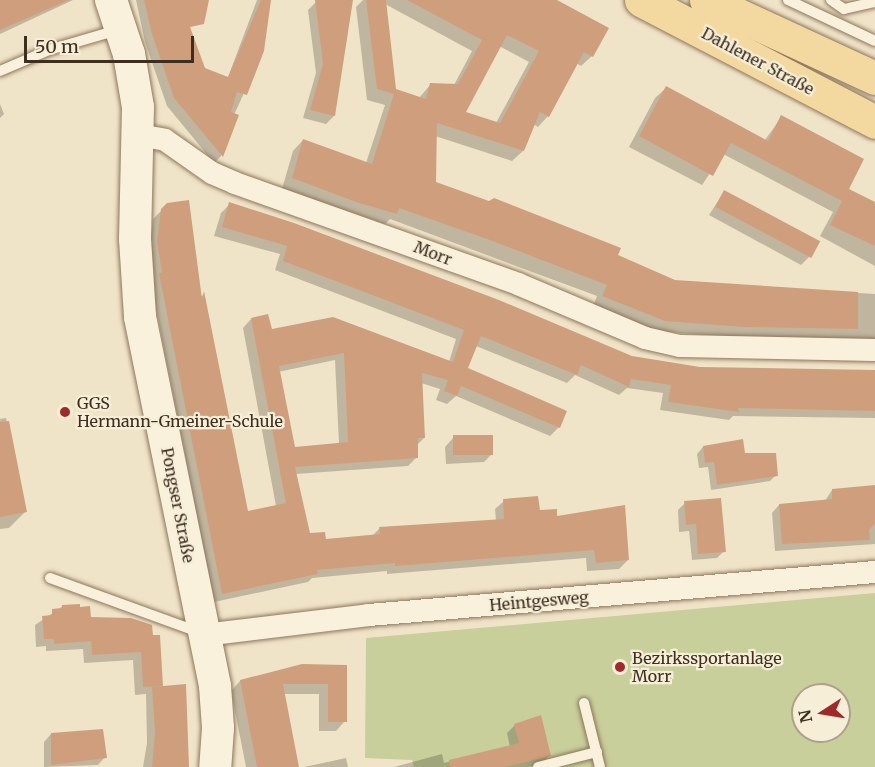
<!DOCTYPE html>
<html>
<head>
<meta charset="utf-8">
<style>
	body { margin:0 }
	#map { position:relative; width:875px; height:767px; overflow:hidden; background:#f0e4c8; font-family:Merriweather,serif }
	div>[style] { position:absolute }
	.green>* { inset:0; background:#c9cf9b }
	.shadow>* { inset:0; background:#0003 }
	.building>* { inset:0; background:#cf9f7d; transform-origin:0 0 }
	.roads { filter:drop-shadow(0 0 2px #8d765c) drop-shadow(0 0 2px #8d765c) }
	.service>* { height:10px; margin:-5px; padding:0 5px; transform-origin:5px; border-radius:5px; background:#faf1dc }
	.minor>* { height:22px; margin:-11px; padding:0 11px; transform-origin:11px; border-radius:11px; background:#faf1dc }
	.secondary>* { height:32px; margin:-16px; padding:0 16px; transform-origin:16px; border-radius:16px; background:#faf1dc }
	.primary>* { height:33px; margin:-16.5px; padding:0 16.5px; transform-origin:16.5px; border-radius:16.5px; background:#f3d9a0 }
	.dots>* { width:16px; height:16px; translate:-50% -50%; box-sizing:border-box; border:3px solid #f7eed8; border-radius:50% }
	span { translate:-50% -50%; white-space:nowrap; text-align:center; line-height:1.15; -webkit-text-stroke:4.5px #f7eed8; paint-order:stroke }
	.street-label { font-size:16px; color:#3d2e20 }
	.poi-label { font-size:16px; color:#3d2e20 }
	.left { translate:0 -50%; text-align:left }
	.north { position:absolute; left:791px; top:683px; width:60px; height:60px; box-sizing:border-box; background:#f7eed8; border:2px solid #ada18e; border-radius:50%; rotate:258deg; font-size:16px; font-weight:700; line-height:24px; text-align:center; color:#3d2e20 }
	.north::after { content:''; display:block; margin:auto; width:21px; height:27px; background:#9e2a2b; clip-path:polygon(50% 0,100% 100%,50% 72%,0 100%) }
	.scale { position:absolute; left:24px; top:36px; width:170px; height:27px; box-sizing:border-box; border:3px solid #3d2e20; border-top:0; padding-left:8px; font-size:18px; line-height:21px; white-space:nowrap; color:#3d2e20; -webkit-text-stroke:4px #f7eed8; paint-order:stroke }
</style>
</head>
<body>
<div id="map">
	<div class="green">
		<div style="clip-path:polygon(evenodd,875px 593px,875px 767px,414px 767px,412px 760px,365px 758px,366px 638px,875px 593px,803px 695px,839px 695px,839px 731px,803px 731px,803px 695px)"></div>
	</div>
	<div class="shadow">
		<div style="clip-path:polygon(0 0,73px 0,0 34px)"></div>
		<div style="clip-path:polygon(136px 0,176px 0,204px 70px,228px 77px,257px 0,269px 0,263px 51px,234px 115px,221px 156px,214px 163px,167px 106px,145px 42px)"></div>
		<div style="clip-path:polygon(352px 0,334px 116px,326px 124px,303px 118px,316px 73px,308px 10px,316px 2px)"></div>
		<div style="clip-path:polygon(evenodd,363px 0,554px 0,592px 56px,581px 66px,576px 63px,548px 116px,538px 127px,533px 124px,523px 151px,512px 161px,435px 136px,435px 183px,674px 281px,875px 294px,875px 339px,731px 337px,654px 331px,593px 307px,597px 296px,390px 219px,385px 224px,282px 189px,293px 151px,303px 140px,366px 163px,385px 105px,367px 100px,356px 7px,363px 0,385px 4px,472px 51px,454px 85px,431px 84px,419px 98px,395px 90px,385px 4px,363px 0,499px 46px,529px 62px,496px 123px,464px 112px,499px 46px)"></div>
		<div style="clip-path:polygon(666px 88px,764px 141px,782px 117px,844px 195px,875px 204px,875px 266px,820px 236px,833px 212px,723px 154px,702px 185px,629px 147px,655px 98px)"></div>
		<div style="clip-path:polygon(0 104px,4px 114px,0 118px)"></div>
		<div style="clip-path:polygon(724px 192px,818px 242px,809px 257px,801px 265px,709px 215px)"></div>
		<div style="clip-path:polygon(evenodd,168px 204px,200px 297px,203px 295px,246px 513px,276px 506px,243px 328px,251px 319px,270px 331px,449px 362px,456px 339px,275px 270px,280px 254px,214px 236px,221px 213px,230px 204px,631px 357px,700px 369px,875px 371px,875px 418px,733px 416px,729px 420px,660px 410px,663px 393px,627px 388px,619px 395px,575px 375px,567px 383px,476px 346px,467px 369px,559px 427px,550px 436px,456px 396px,447px 404px,436px 400px,440px 389px,421px 383px,424px 438px,417px 445px,417px 457px,408px 466px,296px 474px,309px 534px,324px 540px,372px 536px,380px 528px,496px 521px,495px 509px,504px 501px,556px 518px,628px 560px,619px 569px,587px 571px,586px 558px,387px 574px,387px 571px,312px 578px,308px 582px,214px 602px,151px 283px,154px 280px,149px 251px,153px 219px,168px 204px,335px 360px,339px 444px,294px 448px,278px 372px,335px 360px)"></div>
		<div style="clip-path:polygon(6px 418px,25px 512px,9px 528px,0 529px,0 419px)"></div>
		<div style="clip-path:polygon(453px 438px,492px 454px,484px 462px,446px 464px,445px 447px)"></div>
		<div style="clip-path:polygon(703px 447px,743px 454px,776px 475px,770px 481px,711px 490px,708px 467px,699px 468px,697px 454px)"></div>
		<div style="clip-path:polygon(875px 486px,875px 544px,775px 551px,772px 513px,779px 505px,825px 501px,832px 490px)"></div>
		<div style="clip-path:polygon(685px 503px,724px 551px,717px 558px,692px 560px,689px 531px,679px 532px,678px 510px)"></div>
		<div style="clip-path:polygon(63px 606px,90px 618px,158px 637px,162px 687px,187px 767px,143px 767px,147px 743px,146px 694px,135px 695px,133px 660px,84px 663px,83px 649px,46px 651px,46px 646px,36px 647px,35px 625px)"></div>
		<div style="clip-path:polygon(346px 666px,345px 721px,336px 731px,319px 731px,319px 694px,283px 694px,297px 767px,246px 767px,231px 691px,240px 681px)"></div>
		<div style="clip-path:polygon(515px 725px,550px 755px,541px 764px,528px 767px,394px 767px,442px 754px,444px 763px,510px 747px,507px 733px)"></div>
		<div style="clip-path:polygon(51px 734px,105px 757px,98px 765px,44px 767px,44px 742px)"></div>
		<div style="clip-path:polygon(346px 758px,348px 767px,304px 767px)"></div>
	</div>
	<div class="building">
		<div style="clip-path:polygon(0 0,69px 0,0 30px)"></div>
		<div style="clip-path:polygon(144px 0,209px 0,204px 24px,190px 27px,205px 68px,228px 77px,261px 0,271px 0,264px 51px,247px 95px,237px 92px,231px 112px,239px 115px,223px 157px,174px 98px,152px 34px)"></div>
		<div style="clip-path:polygon(315px 0,353px 0,335px 116px,310px 110px,323px 64px)"></div>
		<div style="clip-path:polygon(evenodd,366px 0,386px 0,396px 89px,426px 99px,430px 83px,458px 84px,482px 40px,407px 0,557px 0,609px 28px,593px 57px,584px 52px,549px 117px,540px 112px,524px 151px,437px 123px,436px 182px,489px 201px,494px 198px,621px 248px,618px 255px,675px 280px,858px 292px,858px 329px,743px 327px,665px 321px,602px 296px,607px 285px,487px 239px,399px 208px,397px 214px,359px 203px,292px 178px,303px 139px,372px 164px,394px 94px,377px 89px,366px 0,507px 35px,539px 51px,500px 123px,466px 112px,507px 35px)"></div>
		<div style="clip-path:polygon(666px 86px,768px 141px,781px 115px,864px 159px,845px 197px,849px 189px,875px 202px,875px 246px,830px 225px,842px 201px,731px 143px,713px 176px,639px 136px)"></div>
		<div style="left:724px;top:190px;width:109px;height:19px;rotate:28deg"></div>
		<div style="clip-path:polygon(evenodd,189px 200px,202px 299px,204px 291px,248px 511px,286px 503px,251px 318px,268px 314px,272px 329px,333px 317px,453px 362px,464px 330px,283px 261px,287px 246px,222px 227px,229px 202px,294px 223px,499px 300px,632px 356px,700px 367px,875px 370px,875px 411px,738px 408px,739px 412px,668px 402px,671px 385px,631px 379px,629px 387px,581px 365px,577px 375px,481px 336px,468px 368px,567px 411px,560px 428px,461px 386px,457px 396px,444px 391px,448px 380px,422px 373px,425px 438px,418px 438px,418px 458px,295px 467px,310px 533px,325px 532px,326px 539px,380px 534px,379px 527px,504px 519px,503px 499px,538px 496px,540px 510px,557px 509px,557px 516px,625px 505px,629px 560px,596px 563px,594px 550px,395px 566px,395px 563px,317px 570px,318px 574px,222px 594px,159px 273px,162px 273px,157px 242px,161px 209px,167px 203px,189px 200px,344px 353px,348px 442px,295px 447px,279px 366px,344px 353px)"></div>
		<div style="clip-path:polygon(9px 421px,27px 512px,0 517px,0 422px)"></div>
		<div style="left:493px;top:435px;width:20px;height:40px;rotate:90deg"></div>
		<div style="clip-path:polygon(743px 439px,745px 453px,776px 453px,778px 476px,717px 485px,714px 462px,705px 463px,703px 446px)"></div>
		<div style="clip-path:polygon(875px 485px,875px 523px,869px 530px,870px 540px,782px 544px,779px 504px,832px 499px,832px 489px)"></div>
		<div style="clip-path:polygon(721px 498px,726px 552px,698px 554px,696px 524px,686px 525px,684px 501px)"></div>
		<div style="clip-path:polygon(80px 604px,80px 607px,90px 606px,91px 617px,131px 618px,152px 625px,153px 635px,160px 635px,163px 686px,186px 684px,189px 767px,152px 767px,155px 733px,152px 687px,163px 686px,143px 687px,141px 652px,92px 655px,91px 641px,54px 644px,54px 639px,44px 639px,42px 616px,52px 615px,52px 609px,62px 608px,62px 605px)"></div>
		<div style="clip-path:polygon(302px 664px,347px 665px,347px 722px,328px 722px,328px 684px,283px 684px,299px 767px,257px 767px,240px 680px)"></div>
		<div style="clip-path:polygon(541px 715px,551px 756px,505px 767px,450px 767px,449px 760px,519px 743px,514px 724px)"></div>
		<div style="clip-path:polygon(103px 729px,107px 758px,51px 765px,51px 733px)"></div>
	</div>
	<div class="roads">
		<div class="service">
			<div style="left:788px;top:0;width:96px;rotate:25.2deg"></div>
			<div style="left:831px;top:0;width:16px;rotate:35deg"></div>
			<div style="left:844px;top:9px;width:32px;rotate:-13deg"></div>
			<div style="left:0;top:71px;width:53px;rotate:-23.2deg"></div>
			<div style="left:49px;top:50px;width:72px;rotate:-16.2deg"></div>
			<div style="left:50px;top:578px;width:161px;rotate:20deg"></div>
			<div style="left:584px;top:703px;width:66px;rotate:76deg"></div>
			<div style="left:538px;top:767px;width:61px;rotate:-14.3deg"></div>
		</div>
		<div class="minor">
			<div style="left:138px;top:135px;width:27px;rotate:10deg"></div>
			<div style="left:165px;top:140px;width:57px;rotate:35.1deg"></div>
			<div style="left:212px;top:173px;width:25px;rotate:23deg"></div>
			<div style="left:235px;top:183px;width:300px;rotate:19.6deg"></div>
			<div style="left:518px;top:284px;width:138px;rotate:23deg"></div>
			<div style="left:645px;top:338px;width:36px;rotate:13deg"></div>
			<div style="left:680px;top:346px;width:195px;rotate:1.2deg"></div>
			<div style="left:204px;top:635px;width:166px;rotate:-6.9deg"></div>
			<div style="left:369px;top:615px;width:508px;rotate:-4.86deg"></div>
		</div>
		<div class="secondary">
			<div style="left:111px;top:0;width:57px;rotate:71.6deg"></div>
			<div style="left:129px;top:54px;width:54px;rotate:80.4deg"></div>
			<div style="left:138px;top:107px;width:132px;rotate:91.3deg"></div>
			<div style="left:135px;top:239px;width:78px;rotate:86.3deg"></div>
			<div style="left:140px;top:317px;width:377px;rotate:78.5deg"></div>
			<div style="left:215px;top:686px;width:42px;rotate:85.9deg"></div>
			<div style="left:218px;top:728px;width:39px;rotate:94deg"></div>
		</div>
		<div class="primary">
			<div style="left:641px;top:0;width:264px;rotate:27.5deg"></div>
			<div style="left:706px;top:0;width:186px;rotate:24.8deg"></div>
		</div>
	</div>
	<div class="dots">
		<div style="left:65px;top:412px;background:#9e2a2b"></div>
		<div style="left:620px;top:667px;background:#9e2a2b"></div>
	</div>
	<div class="street-label">
		<span style="left:758px;top:61px;rotate:28deg">Dahlener Straße</span>
		<span style="left:433px;top:253px;rotate:21deg">Morr</span>
		<span style="left:178px;top:505px;rotate:79deg">Pongser Straße</span>
		<span style="left:539px;top:601px;rotate:-5deg">Heintgesweg</span>
	</div>
	<div class="poi-label">
		<span class="left" style="left:77px;top:412px">GGS<br>Hermann-Gmeiner-Schule</span>
		<span class="left" style="left:632px;top:667px">Bezirkssportanlage<br>Morr</span>
	</div>
	<div class="north">N</div>
	<div class="scale">50 m</div>
</div>
</body>
</html>
